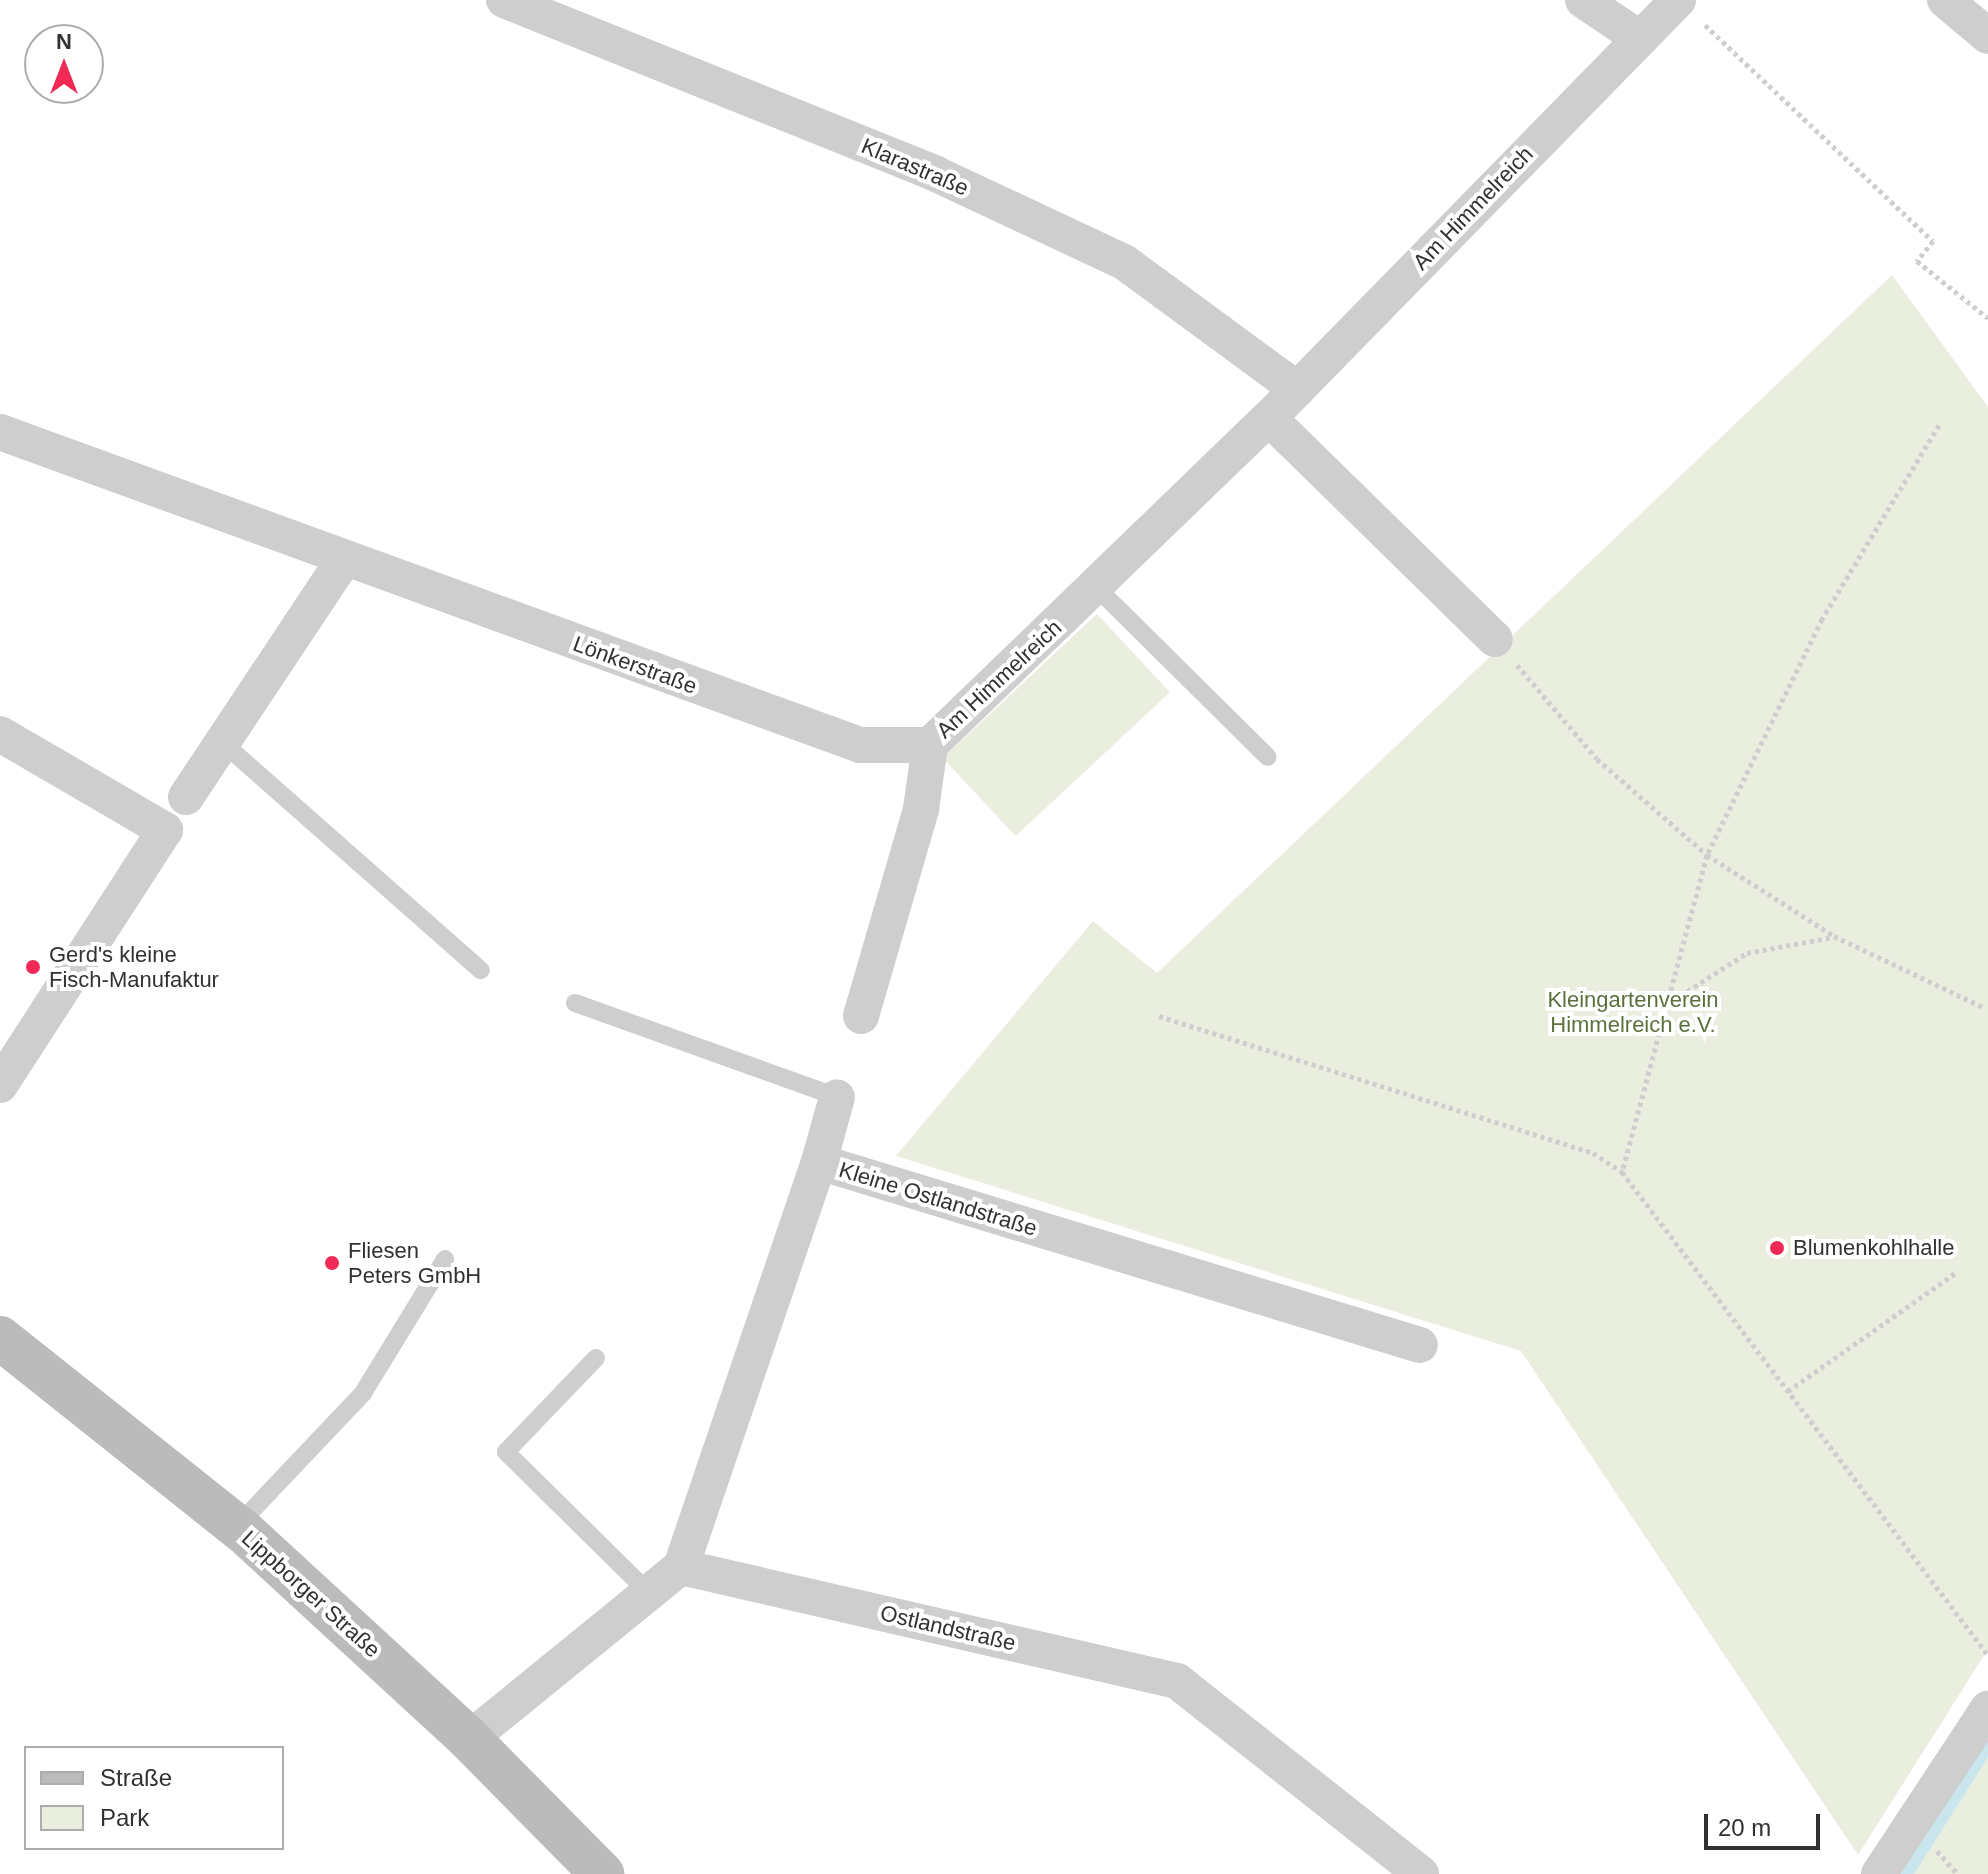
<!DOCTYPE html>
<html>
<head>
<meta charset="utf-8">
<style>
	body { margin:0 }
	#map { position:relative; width:1988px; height:1874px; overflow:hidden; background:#fff; font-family:Helvetica,sans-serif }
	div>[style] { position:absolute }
	.green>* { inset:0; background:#e9eede; transform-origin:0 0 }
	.stream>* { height:12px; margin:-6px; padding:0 6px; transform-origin:6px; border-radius:6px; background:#c9e6ef }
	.path>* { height:5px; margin-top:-2.5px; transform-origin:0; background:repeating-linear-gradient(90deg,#cecece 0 4px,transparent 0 8px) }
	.service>* { height:18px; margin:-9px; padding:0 9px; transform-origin:9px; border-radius:9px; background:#cecece }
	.minor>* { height:36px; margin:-18px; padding:0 18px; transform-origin:18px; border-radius:18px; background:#cecece }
	.secondary>* { height:44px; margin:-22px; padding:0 22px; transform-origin:22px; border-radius:22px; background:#bbb }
	.dots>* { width:22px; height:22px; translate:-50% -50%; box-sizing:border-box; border:4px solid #fff; border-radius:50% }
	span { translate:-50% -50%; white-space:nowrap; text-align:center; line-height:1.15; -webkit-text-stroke:8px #fff; paint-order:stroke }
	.street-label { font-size:22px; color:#313131 }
	.poi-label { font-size:22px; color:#313131 }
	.left { translate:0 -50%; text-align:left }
	.park-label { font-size:22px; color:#5b703a }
	.legend { position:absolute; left:24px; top:1746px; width:260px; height:104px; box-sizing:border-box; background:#fff; border:2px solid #adadad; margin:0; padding:10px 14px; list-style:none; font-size:24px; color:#313131 }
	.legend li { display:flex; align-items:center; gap:16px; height:40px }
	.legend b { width:40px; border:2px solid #adadad }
	.north { position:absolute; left:24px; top:24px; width:80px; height:80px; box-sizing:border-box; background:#fff; border:2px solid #adadad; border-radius:50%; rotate:0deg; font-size:22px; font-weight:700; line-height:32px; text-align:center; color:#313131 }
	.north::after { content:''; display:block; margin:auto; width:28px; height:36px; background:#f12956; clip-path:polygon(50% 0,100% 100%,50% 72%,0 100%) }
	.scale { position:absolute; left:1704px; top:1814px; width:116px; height:36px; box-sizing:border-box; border:4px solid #313131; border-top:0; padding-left:10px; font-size:24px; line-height:28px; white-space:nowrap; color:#313131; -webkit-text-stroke:6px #fff; paint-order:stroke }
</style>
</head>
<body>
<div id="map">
	<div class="green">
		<div style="clip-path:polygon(1892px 275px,1988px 407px,1988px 1649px,1858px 1855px,1521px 1351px,896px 1156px,1093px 921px,1157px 973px)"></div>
		<div style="left:1097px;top:614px;width:107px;height:211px;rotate:47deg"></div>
		<div style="clip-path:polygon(1988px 1739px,1988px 1874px,1899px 1874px)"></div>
	</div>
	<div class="stream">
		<div style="left:1907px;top:1874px;width:151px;rotate:-57.7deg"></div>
	</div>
	<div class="path">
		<div style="left:1705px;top:25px;width:314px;rotate:43.5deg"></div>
		<div style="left:1933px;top:241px;width:26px;rotate:129deg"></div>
		<div style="left:1917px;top:261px;width:91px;rotate:38.8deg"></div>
		<div style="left:1939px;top:425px;width:227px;rotate:121.1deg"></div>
		<div style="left:1822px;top:619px;width:263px;rotate:116deg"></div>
		<div style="left:1707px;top:855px;width:151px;rotate:32.5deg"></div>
		<div style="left:1834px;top:936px;width:165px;rotate:25.5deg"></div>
		<div style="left:1517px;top:665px;width:123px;rotate:49.6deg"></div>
		<div style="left:1597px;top:759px;width:146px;rotate:41.1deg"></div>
		<div style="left:1707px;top:855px;width:328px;rotate:105deg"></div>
		<div style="left:1622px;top:1172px;width:606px;rotate:52.85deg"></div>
		<div style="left:1667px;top:1004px;width:95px;rotate:-32.5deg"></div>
		<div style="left:1747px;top:953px;width:87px;rotate:-10.5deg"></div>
		<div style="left:1159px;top:1016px;width:455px;rotate:17.5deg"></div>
		<div style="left:1593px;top:1153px;width:35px;rotate:33deg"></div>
		<div style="left:1788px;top:1391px;width:208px;rotate:-35.2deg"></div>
		<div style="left:1937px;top:1851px;width:31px;rotate:48deg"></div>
	</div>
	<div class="service">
		<div style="left:1097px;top:588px;width:240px;rotate:44.7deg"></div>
		<div style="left:222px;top:742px;width:345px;rotate:41.4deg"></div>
		<div style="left:575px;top:1003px;width:278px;rotate:19.7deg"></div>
		<div style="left:596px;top:1358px;width:130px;rotate:133.8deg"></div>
		<div style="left:506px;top:1452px;width:201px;rotate:44.6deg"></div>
		<div style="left:237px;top:1526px;width:183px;rotate:-46.5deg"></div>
		<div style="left:363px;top:1393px;width:157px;rotate:-58.5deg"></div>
	</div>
	<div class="minor">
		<div style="left:504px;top:0;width:466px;rotate:21.9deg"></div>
		<div style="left:936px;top:174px;width:208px;rotate:25.1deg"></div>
		<div style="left:1124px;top:262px;width:215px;rotate:36.3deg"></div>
		<div style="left:1583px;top:0;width:68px;rotate:34.2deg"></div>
		<div style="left:1945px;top:0;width:56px;rotate:39.9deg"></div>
		<div style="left:1269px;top:418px;width:316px;rotate:44.4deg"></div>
		<div style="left:0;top:432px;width:915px;rotate:20deg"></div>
		<div style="left:860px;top:745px;width:70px"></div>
		<div style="left:0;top:734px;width:191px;rotate:30.2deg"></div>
		<div style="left:165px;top:830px;width:304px;rotate:122.9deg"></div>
		<div style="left:186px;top:797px;width:283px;rotate:-56.4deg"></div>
		<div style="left:861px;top:1016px;width:216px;rotate:-73.8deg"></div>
		<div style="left:921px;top:809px;width:65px;rotate:-82deg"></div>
		<div style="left:930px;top:745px;width:471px;rotate:-44deg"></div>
		<div style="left:1269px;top:418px;width:585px;rotate:-45.62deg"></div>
		<div style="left:819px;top:1162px;width:67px;rotate:-74.5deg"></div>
		<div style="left:681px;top:1567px;width:428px;rotate:-71.2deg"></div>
		<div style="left:819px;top:1162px;width:628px;rotate:16.94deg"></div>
		<div style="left:469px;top:1739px;width:273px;rotate:-39.1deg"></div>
		<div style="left:681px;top:1567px;width:509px;rotate:12.94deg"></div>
		<div style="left:1177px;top:1681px;width:311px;rotate:38.3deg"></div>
		<div style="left:1879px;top:1874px;width:198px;rotate:-56.6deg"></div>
	</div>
	<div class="secondary">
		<div style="left:0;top:1338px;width:310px;rotate:38.5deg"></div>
		<div style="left:243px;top:1531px;width:307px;rotate:42.6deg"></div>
		<div style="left:469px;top:1739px;width:190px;rotate:45.4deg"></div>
	</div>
	<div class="dots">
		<div style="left:33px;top:967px;background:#f12956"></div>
		<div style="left:1777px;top:1248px;background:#f12956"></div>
		<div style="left:332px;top:1263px;background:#f12956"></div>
	</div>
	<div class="street-label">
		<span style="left:915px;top:167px;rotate:23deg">Klarastraße</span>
		<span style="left:1473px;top:208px;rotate:-46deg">Am Himmelreich</span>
		<span style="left:635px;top:665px;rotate:20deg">Lönkerstraße</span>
		<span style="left:999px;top:679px;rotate:-43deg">Am Himmelreich</span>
		<span style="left:938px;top:1199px;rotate:17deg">Kleine Ostlandstraße</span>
		<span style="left:311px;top:1594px;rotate:42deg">Lippborger Straße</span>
		<span style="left:948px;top:1628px;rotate:13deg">Ostlandstraße</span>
	</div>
	<div class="poi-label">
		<span class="left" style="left:49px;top:967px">Gerd's kleine<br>Fisch-Manufaktur</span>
		<span class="left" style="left:1793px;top:1248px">Blumenkohlhalle</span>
		<span class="left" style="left:348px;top:1263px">Fliesen<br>Peters GmbH</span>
	</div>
	<div class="park-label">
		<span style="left:1633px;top:1012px">Kleingartenverein<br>Himmelreich e.V.</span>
	</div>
	<ul class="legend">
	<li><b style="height:10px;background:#bbb"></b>Straße</li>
	<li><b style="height:22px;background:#e9eede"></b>Park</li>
	</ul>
	<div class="north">N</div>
	<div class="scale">20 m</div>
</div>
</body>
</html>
